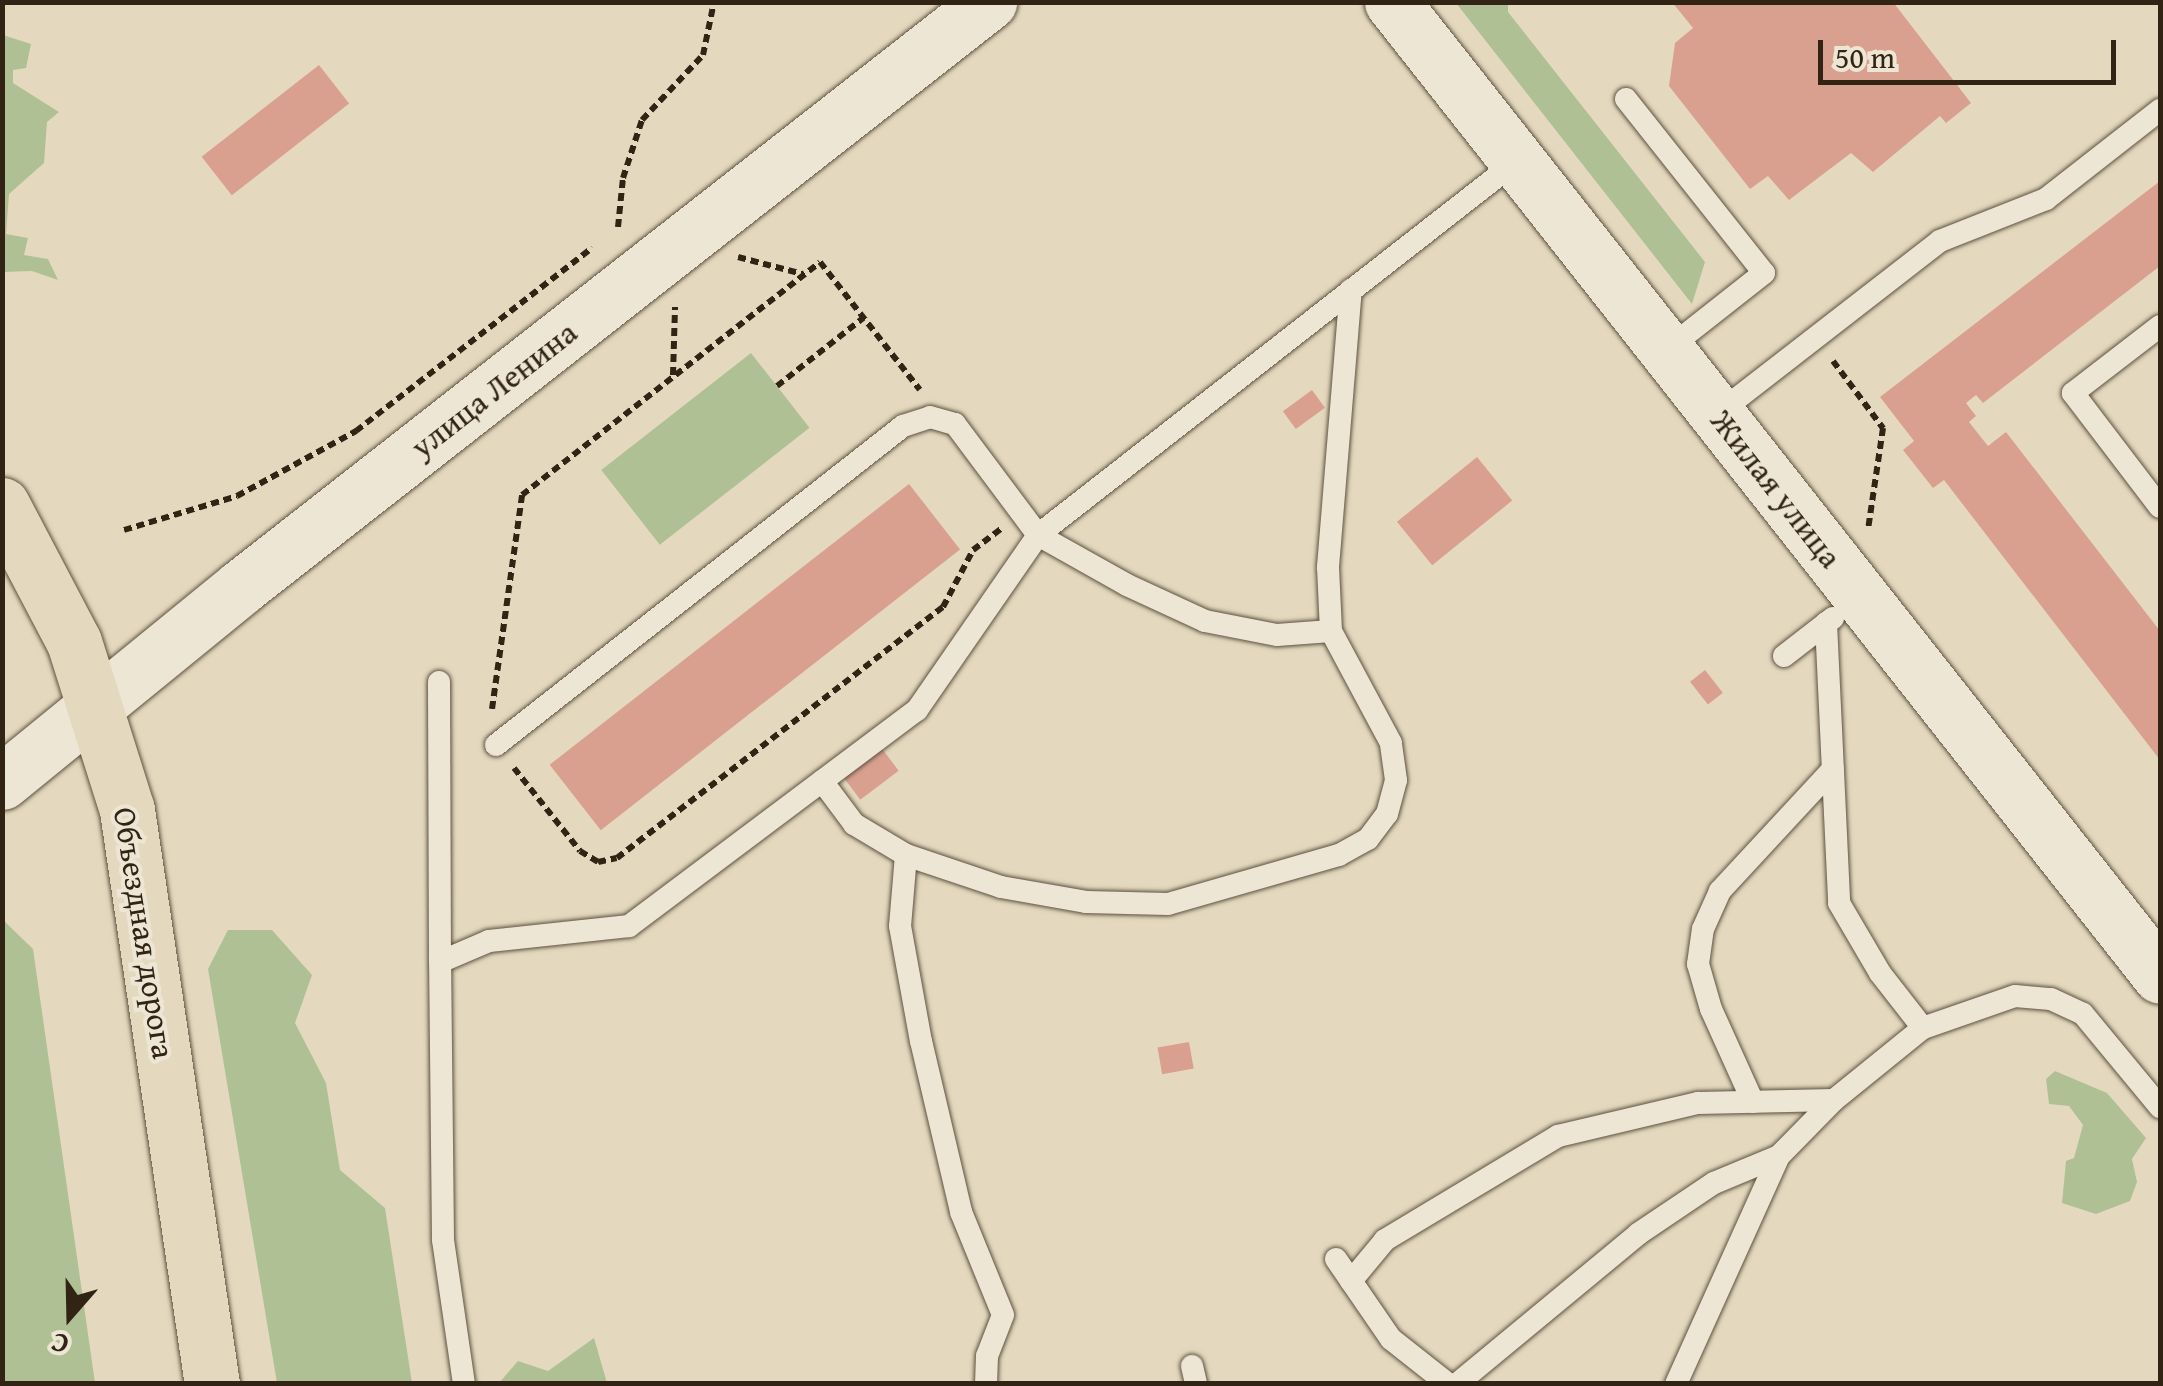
<!DOCTYPE html>
<html>
<head>
<meta charset="utf-8">
<style>
	body { margin:0 }
	#map { position:relative; width:2163px; height:1386px; overflow:hidden; background:#e4d9bf; font-family:"Gentium Book Plus",serif }
	div>[style] { position:absolute }
	.green>* { inset:0; background:#b0c095; transform-origin:0 0 }
	.building>* { inset:0; background:#daa08f; transform-origin:0 0 }
	.path>* { height:6px; margin-top:-3px; transform-origin:0; background:repeating-linear-gradient(90deg,#322414 0 8px,transparent 0 13px) }
	.roads { filter:drop-shadow(0 0 2px #5e513f) drop-shadow(0 0 2px #5e513f) }
	.lane>* { height:22px; margin:-11px; padding:0 11px; transform-origin:11px; border-radius:11px; background:#ede6d5 }
	.secondary>* { height:55px; margin:-27.5px; padding:0 27.5px; transform-origin:27.5px; border-radius:27.5px; background:#ede6d5 }
	.primary>* { height:55px; margin:-27.5px; padding:0 27.5px; transform-origin:27.5px; border-radius:27.5px; background:#e4d9bf }
	span { translate:-50% -50%; white-space:nowrap; text-align:center; line-height:1.15; -webkit-text-stroke:8px #ede6d5; paint-order:stroke }
	.street-label { font-size:32px; color:#322414 }
	.frame { position:absolute; inset:0; border:5px solid #322414; pointer-events:none }
	.north { position:absolute; left:20px; top:1266px; width:100px; height:100px; -webkit-text-stroke:8px #ede6d5; paint-order:stroke; rotate:200deg; font-size:28px; font-weight:700; line-height:40px; text-align:center; color:#322414 }
	.north::after { content:''; display:block; margin:auto; width:35px; height:45px; background:#322414; clip-path:polygon(50% 0,100% 100%,50% 72%,0 100%) }
	.scale { position:absolute; left:1818px; top:40px; width:298px; height:45px; box-sizing:border-box; border:5px solid #322414; border-top:0; padding-left:12px; font-size:30px; line-height:35px; white-space:nowrap; color:#322414; -webkit-text-stroke:8px #ede6d5; paint-order:stroke }
</style>
</head>
<body>
<div id="map">
	<div class="green">
		<div style="clip-path:polygon(1456px 3px,1508px 3px,1508px 12px,1705px 262px,1692px 304px)"></div>
		<div style="clip-path:polygon(3px 35px,31px 44px,26px 68px,13px 70px,13px 83px,59px 112px,47px 122px,44px 163px,9px 194px,6px 234px,28px 238px,24px 255px,48px 259px,58px 280px,32px 271px,3px 272px)"></div>
		<div style="left:751px;top:353px;width:95px;height:190px;rotate:52deg"></div>
		<div style="clip-path:polygon(2px 919px,33px 949px,95px 1383px,3px 1383px)"></div>
		<div style="clip-path:polygon(228px 930px,272px 930px,312px 975px,295px 1023px,326px 1083px,340px 1170px,385px 1208px,412px 1383px,277px 1383px,208px 969px)"></div>
		<div style="clip-path:polygon(2055px 1071px,2107px 1093px,2146px 1138px,2132px 1159px,2137px 1182px,2130px 1201px,2096px 1214px,2062px 1203px,2066px 1161px,2074px 1158px,2083px 1125px,2069px 1106px,2049px 1104px,2046px 1079px)"></div>
		<div style="clip-path:polygon(594px 1338px,607px 1383px,499px 1383px,518px 1361px,548px 1371px)"></div>
	</div>
	<div class="building">
		<div style="clip-path:polygon(1672px 2px,1893px 2px,1971px 103px,1946px 123px,1940px 116px,1873px 172px,1851px 153px,1789px 200px,1768px 176px,1750px 189px,1669px 86px,1675px 43px,1693px 28px)"></div>
		<div style="left:319px;top:65px;width:49px;height:149px;rotate:52deg"></div>
		<div style="clip-path:polygon(2160px 181px,2160px 266px,1983px 403px,1976px 395px,1966px 403px,1976px 416px,1969px 422px,1988px 446px,2006px 432px,2160px 631px,2160px 760px,1944px 480px,1933px 488px,1903px 450px,1914px 441px,1880px 397px)"></div>
		<div style="left:1312px;top:390px;width:22px;height:36px;rotate:54deg"></div>
		<div style="left:1477px;top:457px;width:56px;height:103px;rotate:51deg"></div>
		<div style="left:909px;top:484px;width:83px;height:456px;rotate:52deg"></div>
		<div style="left:1705px;top:670px;width:29px;height:19px;rotate:52deg"></div>
		<div style="left:880px;top:746px;width:31px;height:48px;rotate:53deg"></div>
		<div style="left:1189px;top:1042px;width:27px;height:32px;rotate:80deg"></div>
	</div>
	<div class="path">
		<div style="left:618px;top:227px;width:49px;rotate:-84.2deg"></div>
		<div style="left:623px;top:178px;width:61px;rotate:-71.9deg"></div>
		<div style="left:642px;top:120px;width:89px;rotate:-46.8deg"></div>
		<div style="left:703px;top:55px;width:54px;rotate:-78.3deg"></div>
		<div style="left:738px;top:257px;width:67px;rotate:14.7deg"></div>
		<div style="left:1833px;top:361px;width:84px;rotate:53.3deg"></div>
		<div style="left:1883px;top:428px;width:103px;rotate:98.4deg"></div>
		<div style="left:673px;top:375px;width:68px;rotate:-88.3deg"></div>
		<div style="left:777px;top:386px;width:110px;rotate:-38.3deg"></div>
		<div style="left:124px;top:530px;width:118px;rotate:-16.7deg"></div>
		<div style="left:237px;top:496px;width:136px;rotate:-28.6deg"></div>
		<div style="left:356px;top:431px;width:299px;rotate:-37.8deg"></div>
		<div style="left:492px;top:709px;width:216px;rotate:-82deg"></div>
		<div style="left:522px;top:495px;width:378px;rotate:-38deg"></div>
		<div style="left:820px;top:262px;width:162px;rotate:52deg"></div>
		<div style="left:514px;top:768px;width:106px;rotate:51.5deg"></div>
		<div style="left:580px;top:851px;width:21px;rotate:31deg"></div>
		<div style="left:598px;top:862px;width:19px;rotate:-12deg"></div>
		<div style="left:617px;top:858px;width:411px;rotate:-37.6deg"></div>
		<div style="left:943px;top:607px;width:64px;rotate:-62.2deg"></div>
		<div style="left:973px;top:550px;width:35px;rotate:-37deg"></div>
	</div>
	<div class="roads">
		<div class="lane">
			<div style="left:1626px;top:99px;width:222px;rotate:51.6deg"></div>
			<div style="left:1764px;top:273px;width:125px;rotate:141.8deg"></div>
			<div style="left:2160px;top:326px;width:110px;rotate:142.4deg"></div>
			<div style="left:2073px;top:393px;width:143px;rotate:52.7deg"></div>
			<div style="left:1717px;top:414px;width:282px;rotate:-37.8deg"></div>
			<div style="left:1940px;top:241px;width:114px;rotate:-21.6deg"></div>
			<div style="left:2046px;top:199px;width:145px;rotate:-38deg"></div>
			<div style="left:1826px;top:623px;width:280px;rotate:87.3deg"></div>
			<div style="left:1839px;top:903px;width:81px;rotate:59.6deg"></div>
			<div style="left:1880px;top:973px;width:70px;rotate:52deg"></div>
			<div style="left:1784px;top:656px;width:62px;rotate:-37.8deg"></div>
			<div style="left:439px;top:682px;width:280px;rotate:89.8deg"></div>
			<div style="left:496px;top:745px;width:517px;rotate:-38.09deg"></div>
			<div style="left:903px;top:426px;width:28px;rotate:-18deg"></div>
			<div style="left:930px;top:417px;width:26px;rotate:16deg"></div>
			<div style="left:955px;top:424px;width:139px;rotate:53.2deg"></div>
			<div style="left:1038px;top:535px;width:102px;rotate:29.3deg"></div>
			<div style="left:1127px;top:585px;width:86px;rotate:24.8deg"></div>
			<div style="left:1205px;top:621px;width:73px;rotate:11deg"></div>
			<div style="left:1277px;top:635px;width:54px;rotate:-4.2deg"></div>
			<div style="left:822px;top:781px;width:54px;rotate:53.3deg"></div>
			<div style="left:854px;top:824px;width:61px;rotate:30.8deg"></div>
			<div style="left:906px;top:855px;width:100px;rotate:18.6deg"></div>
			<div style="left:1001px;top:887px;width:86px;rotate:10deg"></div>
			<div style="left:1086px;top:902px;width:82px;rotate:1.4deg"></div>
			<div style="left:1168px;top:904px;width:178px;rotate:-16deg"></div>
			<div style="left:1339px;top:855px;width:33px;rotate:-29deg"></div>
			<div style="left:1368px;top:839px;width:31px;rotate:-53deg"></div>
			<div style="left:1387px;top:814px;width:35px;rotate:-75deg"></div>
			<div style="left:1396px;top:780px;width:37px;rotate:-98deg"></div>
			<div style="left:1391px;top:743px;width:127px;rotate:-118.2deg"></div>
			<div style="left:1331px;top:631px;width:64px;rotate:-92.7deg"></div>
			<div style="left:1328px;top:567px;width:278px;rotate:-85.3deg"></div>
			<div style="left:906px;top:855px;width:71px;rotate:94.8deg"></div>
			<div style="left:900px;top:926px;width:117px;rotate:79.7deg"></div>
			<div style="left:921px;top:1041px;width:176px;rotate:76.8deg"></div>
			<div style="left:961px;top:1212px;width:111px;rotate:67.8deg"></div>
			<div style="left:1003px;top:1315px;width:44px;rotate:111.3deg"></div>
			<div style="left:987px;top:1356px;width:28px;rotate:92deg"></div>
			<div style="left:1753px;top:1102px;width:102px;rotate:-114.3deg"></div>
			<div style="left:1711px;top:1009px;width:47px;rotate:-106.1deg"></div>
			<div style="left:1698px;top:964px;width:35px;rotate:-82deg"></div>
			<div style="left:1703px;top:929px;width:42px;rotate:-65.9deg"></div>
			<div style="left:1720px;top:891px;width:166px;rotate:-47.2deg"></div>
			<div style="left:1336px;top:1259px;width:97px;rotate:55.5deg"></div>
			<div style="left:1391px;top:1339px;width:73px;rotate:38.3deg"></div>
			<div style="left:1351px;top:1281px;width:53px;rotate:-50.3deg"></div>
			<div style="left:1385px;top:1240px;width:202px;rotate:-31deg"></div>
			<div style="left:1558px;top:1136px;width:144px;rotate:-13.3deg"></div>
			<div style="left:1698px;top:1103px;width:136px;rotate:-1.3deg"></div>
			<div style="left:1192px;top:1366px;width:18px;rotate:77deg"></div>
			<div style="left:464px;top:1384px;width:146px;rotate:-98.3deg"></div>
			<div style="left:443px;top:1240px;width:278px;rotate:-90.6deg"></div>
			<div style="left:440px;top:962px;width:53px;rotate:-23.2deg"></div>
			<div style="left:489px;top:941px;width:141px;rotate:-6.1deg"></div>
			<div style="left:629px;top:926px;width:360px;rotate:-36.9deg"></div>
			<div style="left:917px;top:710px;width:213px;rotate:-55.3deg"></div>
			<div style="left:1038px;top:535px;width:608px;rotate:-37.98deg"></div>
			<div style="left:1457px;top:1384px;width:235px;rotate:-39.6deg"></div>
			<div style="left:1638px;top:1234px;width:92px;rotate:-33.9deg"></div>
			<div style="left:1714px;top:1183px;width:70px;rotate:-22.6deg"></div>
			<div style="left:1676px;top:1384px;width:250px;rotate:-65.7deg"></div>
			<div style="left:1779px;top:1156px;width:78px;rotate:-45.5deg"></div>
			<div style="left:1834px;top:1100px;width:114px;rotate:-39deg"></div>
			<div style="left:1923px;top:1028px;width:97px;rotate:-19.2deg"></div>
			<div style="left:2015px;top:996px;width:36px;rotate:5deg"></div>
			<div style="left:2051px;top:999px;width:35px;rotate:25deg"></div>
			<div style="left:2083px;top:1014px;width:121px;rotate:50.4deg"></div>
		</div>
		<div class="secondary">
			<div style="left:1392px;top:2px;width:1240px;rotate:51.74deg"></div>
			<div style="left:2px;top:782px;width:308px;rotate:-39.2deg"></div>
			<div style="left:241px;top:587px;width:950px;rotate:-38.03deg"></div>
		</div>
		<div class="primary">
			<div style="left:2px;top:505px;width:155px;rotate:62.3deg"></div>
			<div style="left:74px;top:642px;width:176px;rotate:72.5deg"></div>
			<div style="left:127px;top:810px;width:580px;rotate:81.58deg"></div>
		</div>
	</div>
	<div class="street-label">
		<span style="left:494px;top:390px;rotate:-38deg">улица Ленина</span>
		<span style="left:1776px;top:489px;rotate:52deg">Жилая улица</span>
		<span style="left:144px;top:933px;rotate:81deg">Объездная дорога</span>
	</div>
	<div class="frame"></div>
	<div class="north">С</div>
	<div class="scale">50 m</div>
</div>
</body>
</html>
